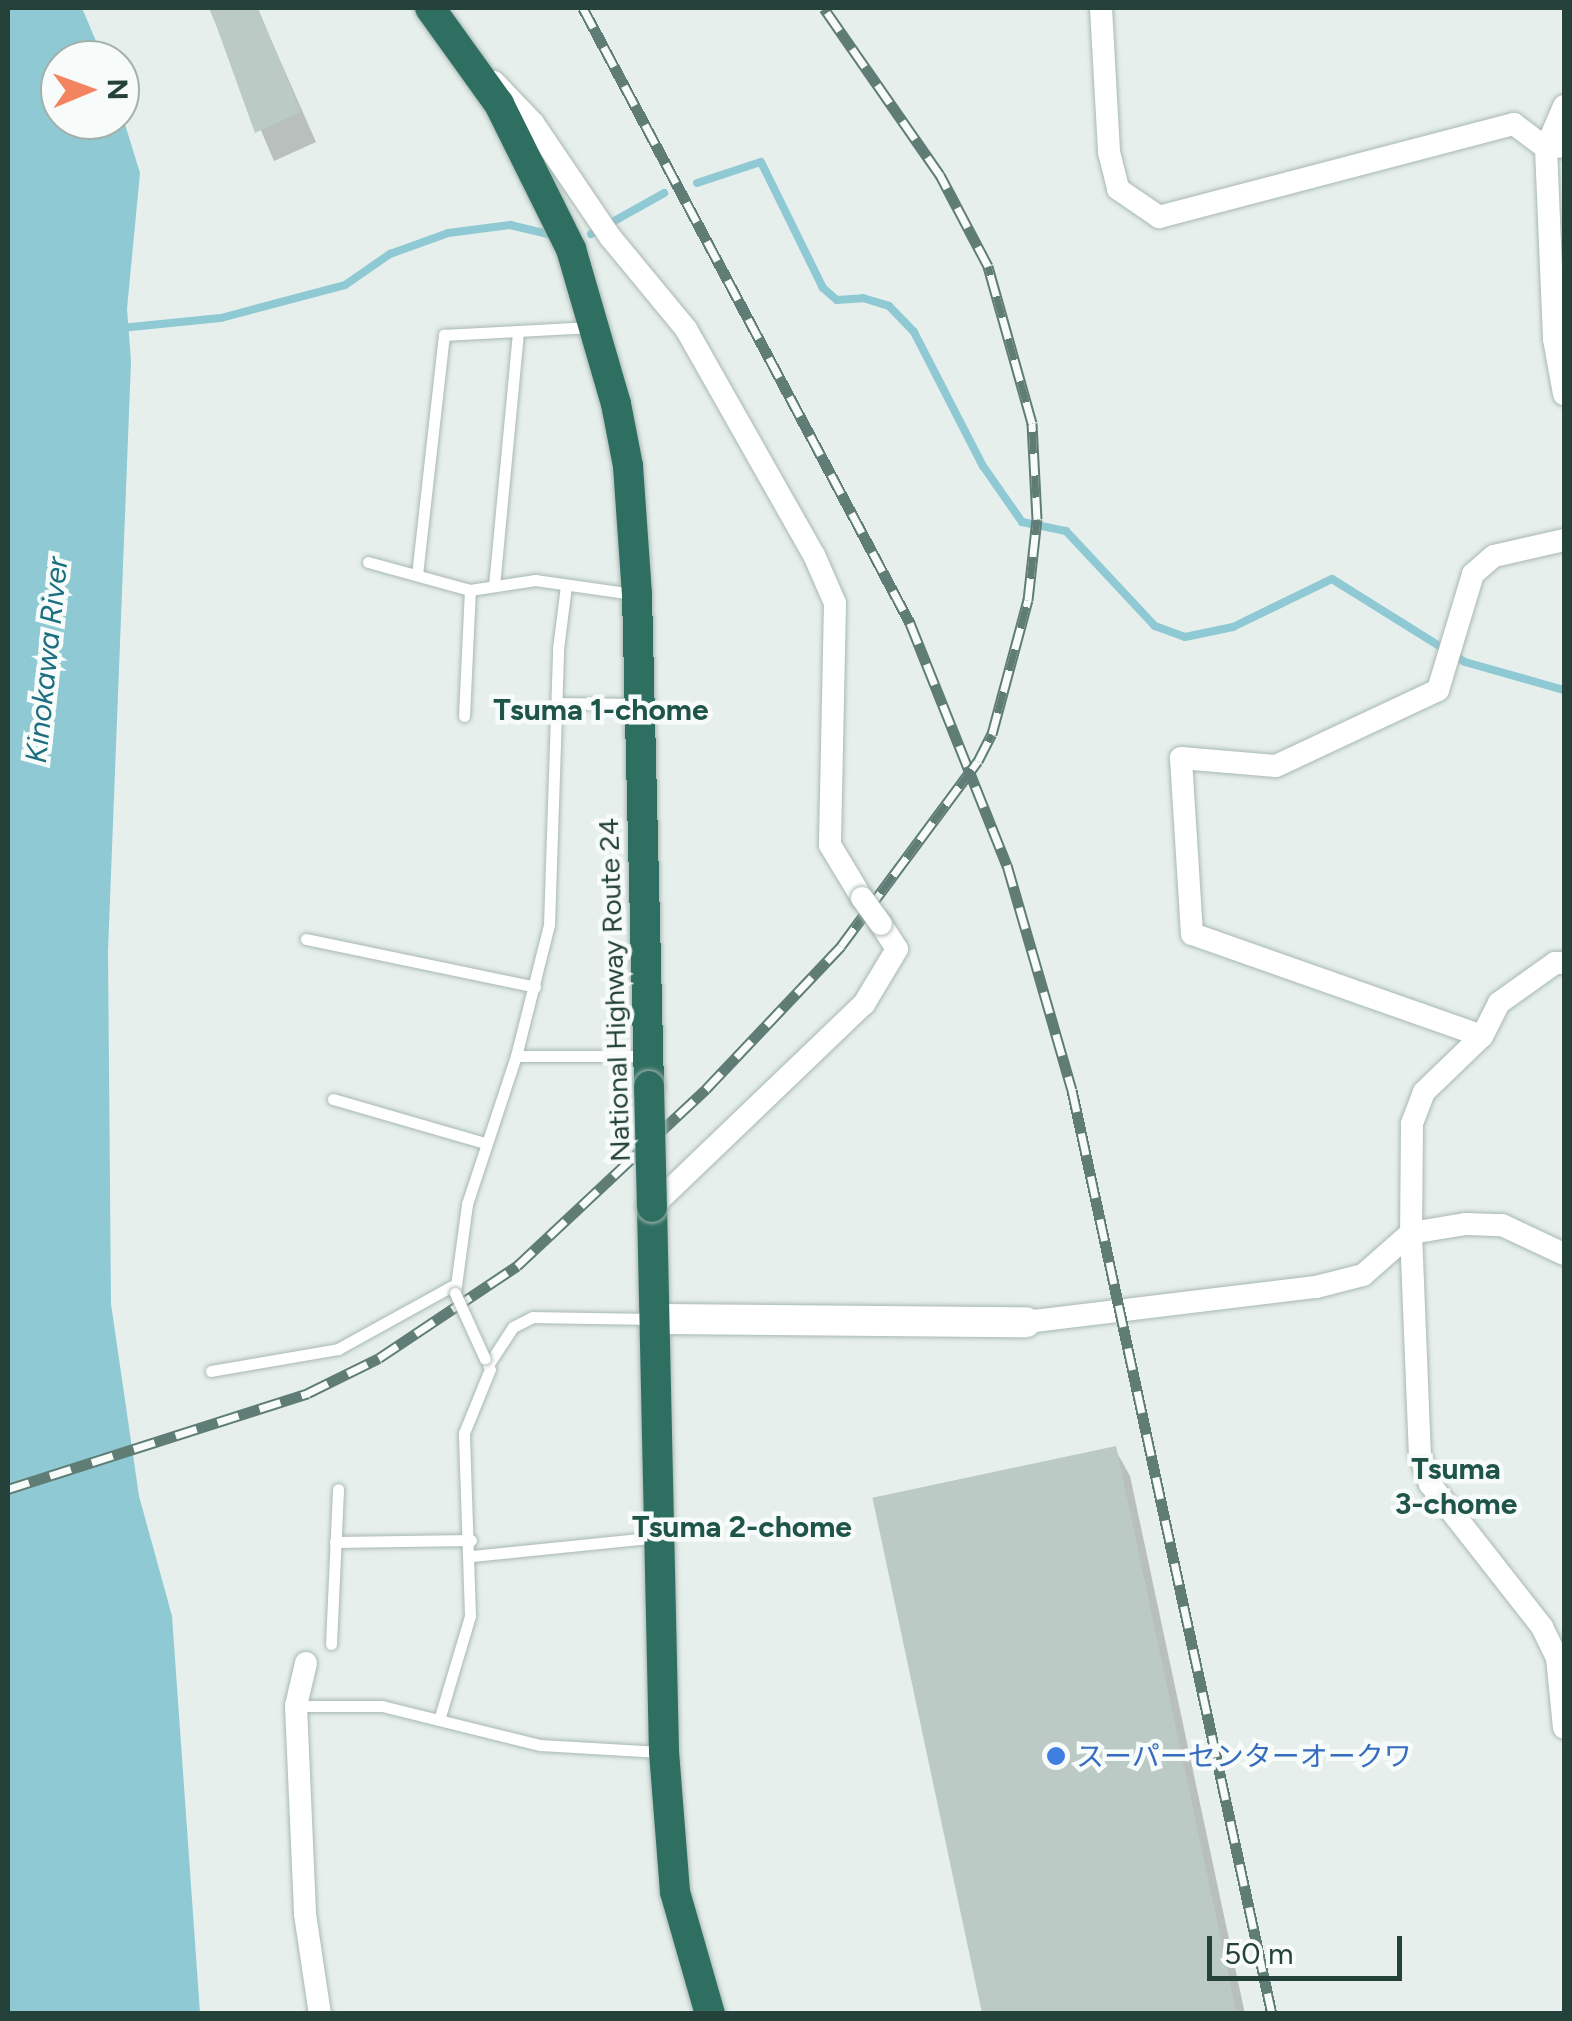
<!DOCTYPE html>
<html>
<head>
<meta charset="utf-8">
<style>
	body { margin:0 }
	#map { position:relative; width:1572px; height:2021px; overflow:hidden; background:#e6efeb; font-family:Figtree,"Noto Sans JP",sans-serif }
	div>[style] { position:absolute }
	.water>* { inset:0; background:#8ec9d4 }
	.shadow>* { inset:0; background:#0003 }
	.stream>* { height:8px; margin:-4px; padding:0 4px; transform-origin:4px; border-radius:4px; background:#8ec9d4 }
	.building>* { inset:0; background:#bbcac4; transform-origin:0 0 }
	.roads { filter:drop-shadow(0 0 2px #a8b8b2) drop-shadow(0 0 2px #a8b8b2) }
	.lane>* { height:11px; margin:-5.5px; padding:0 5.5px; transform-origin:5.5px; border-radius:5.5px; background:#fff }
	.street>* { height:22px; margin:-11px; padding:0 11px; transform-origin:11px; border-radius:11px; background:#fff }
	.secondary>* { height:30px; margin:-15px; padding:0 15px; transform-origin:15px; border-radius:15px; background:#fff }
	.highway>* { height:30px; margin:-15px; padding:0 15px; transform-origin:15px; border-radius:15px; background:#2f6f62 }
	.rail>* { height:11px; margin-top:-5.5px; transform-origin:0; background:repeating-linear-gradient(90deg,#f7fbf9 0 22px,#5f7d75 0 44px); box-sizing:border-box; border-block:2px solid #5f7d75 }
	.bridges { filter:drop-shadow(0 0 2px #a8b8b2) drop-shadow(0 0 2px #a8b8b2) }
	.lane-bridge>* { height:11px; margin:-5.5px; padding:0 5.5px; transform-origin:5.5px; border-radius:5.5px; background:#fff }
	.street-bridge>* { height:22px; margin:-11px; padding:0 11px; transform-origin:11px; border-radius:11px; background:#fff }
	.highway-bridge>* { height:30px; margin:-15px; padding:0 15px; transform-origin:15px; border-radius:15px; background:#2f6f62 }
	.dots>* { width:28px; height:28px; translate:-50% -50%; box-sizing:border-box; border:5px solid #f7fbf9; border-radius:50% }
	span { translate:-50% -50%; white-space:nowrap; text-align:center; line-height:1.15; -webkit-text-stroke:9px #f7fbf9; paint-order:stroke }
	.street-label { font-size:28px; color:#24423a }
	.shop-label { font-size:28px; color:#366cbe }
	.left { translate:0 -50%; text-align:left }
	.water-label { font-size:30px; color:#1c6f80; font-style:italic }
	.neighbourhood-label { font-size:30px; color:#1f5548; font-weight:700 }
	.frame { position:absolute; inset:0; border:10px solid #24423a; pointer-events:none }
	.north { position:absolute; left:40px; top:40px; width:100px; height:100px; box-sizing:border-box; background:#f7fbf9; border:2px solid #a3b1ad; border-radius:50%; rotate:89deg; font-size:28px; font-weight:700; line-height:40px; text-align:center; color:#24423a }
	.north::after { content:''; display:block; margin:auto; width:35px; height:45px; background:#f4845f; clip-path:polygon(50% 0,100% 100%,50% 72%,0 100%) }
	.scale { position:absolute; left:1207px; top:1936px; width:195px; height:45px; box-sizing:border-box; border:5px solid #24423a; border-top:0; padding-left:12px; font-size:30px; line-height:35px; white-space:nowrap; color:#24423a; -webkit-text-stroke:8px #f7fbf9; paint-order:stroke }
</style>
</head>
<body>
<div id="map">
	<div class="water">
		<div style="clip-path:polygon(8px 8px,82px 8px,104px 60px,60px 60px,60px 120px,120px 120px,120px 108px,140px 173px,127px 309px,131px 361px,108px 951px,111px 1304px,139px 1496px,172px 1616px,200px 2013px,8px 2013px)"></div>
	</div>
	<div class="shadow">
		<div style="clip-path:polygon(209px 8px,257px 8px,316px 142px,274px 161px)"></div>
		<div style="clip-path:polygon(1115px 1449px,1130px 1476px,1245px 2014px,988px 2014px)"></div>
	</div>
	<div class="stream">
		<div style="left:697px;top:183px;width:67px;rotate:-18.2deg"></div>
		<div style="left:761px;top:162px;width:140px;rotate:63.8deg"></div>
		<div style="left:823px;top:288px;width:18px;rotate:41deg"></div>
		<div style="left:837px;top:300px;width:26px;rotate:-4deg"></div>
		<div style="left:863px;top:298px;width:27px;rotate:17deg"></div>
		<div style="left:889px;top:306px;width:36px;rotate:46deg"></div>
		<div style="left:914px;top:332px;width:151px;rotate:62.8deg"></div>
		<div style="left:983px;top:466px;width:68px;rotate:55.1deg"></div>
		<div style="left:1022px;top:522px;width:45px;rotate:11.6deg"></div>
		<div style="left:1066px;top:531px;width:130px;rotate:46.9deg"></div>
		<div style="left:1155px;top:626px;width:32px;rotate:20deg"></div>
		<div style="left:1185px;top:637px;width:49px;rotate:-11.8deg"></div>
		<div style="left:1233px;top:627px;width:110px;rotate:-25.9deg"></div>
		<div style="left:1332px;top:579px;width:157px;rotate:32deg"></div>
		<div style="left:1465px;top:662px;width:103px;rotate:15.8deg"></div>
		<div style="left:591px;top:234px;width:84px;rotate:-29.3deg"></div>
		<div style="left:121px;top:328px;width:100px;rotate:-5.7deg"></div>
		<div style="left:221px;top:318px;width:128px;rotate:-14.9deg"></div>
		<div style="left:345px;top:285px;width:55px;rotate:-34.6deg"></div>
		<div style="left:390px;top:254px;width:62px;rotate:-19.9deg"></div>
		<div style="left:448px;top:233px;width:63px;rotate:-7.4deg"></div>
		<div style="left:510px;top:225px;width:47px;rotate:13.4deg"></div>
	</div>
	<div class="building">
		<div style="clip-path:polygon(210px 8px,258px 8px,301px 112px,255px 133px)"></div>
		<div style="left:1116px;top:1446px;width:581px;height:249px;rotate:78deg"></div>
	</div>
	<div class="roads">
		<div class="lane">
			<div style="left:368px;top:562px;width:106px;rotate:15.4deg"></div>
			<div style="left:470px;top:590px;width:66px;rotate:-8.7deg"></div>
			<div style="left:535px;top:580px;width:99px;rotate:8.1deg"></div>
			<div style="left:417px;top:575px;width:242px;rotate:-83.6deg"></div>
			<div style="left:444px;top:335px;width:147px;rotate:-3.1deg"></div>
			<div style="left:494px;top:586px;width:256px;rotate:-84.6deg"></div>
			<div style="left:556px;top:703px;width:81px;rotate:0.7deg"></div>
			<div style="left:464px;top:716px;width:126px;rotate:-87.3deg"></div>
			<div style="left:306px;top:939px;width:234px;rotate:11.8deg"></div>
			<div style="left:516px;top:1056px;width:135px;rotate:-75.9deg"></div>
			<div style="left:549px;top:925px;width:276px;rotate:-88.1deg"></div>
			<div style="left:558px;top:649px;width:64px;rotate:-82.8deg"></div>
			<div style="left:333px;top:1099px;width:157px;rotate:16.2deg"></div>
			<div style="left:455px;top:1293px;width:90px;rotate:-82.3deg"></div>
			<div style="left:467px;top:1204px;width:156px;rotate:-71.7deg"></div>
			<div style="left:516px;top:1056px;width:132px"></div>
			<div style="left:488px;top:1365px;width:45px;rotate:-56.7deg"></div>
			<div style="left:513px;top:1327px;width:22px;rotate:-27deg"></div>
			<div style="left:533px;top:1317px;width:116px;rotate:1deg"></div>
			<div style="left:211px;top:1371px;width:129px;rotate:-9.8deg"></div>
			<div style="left:338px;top:1349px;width:130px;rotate:-28.9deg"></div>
			<div style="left:335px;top:1542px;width:136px;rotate:-0.8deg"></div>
			<div style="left:472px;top:1556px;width:188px;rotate:-5.8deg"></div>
			<div style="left:331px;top:1644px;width:155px;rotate:-87.4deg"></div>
			<div style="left:296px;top:1706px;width:86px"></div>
			<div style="left:382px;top:1706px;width:163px;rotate:13.9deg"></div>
			<div style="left:540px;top:1745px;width:120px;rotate:3.3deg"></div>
			<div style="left:439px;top:1720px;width:109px;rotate:-73.4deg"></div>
			<div style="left:470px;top:1616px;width:183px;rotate:-91.9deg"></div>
			<div style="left:464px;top:1433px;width:69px;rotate:-67.9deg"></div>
		</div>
		<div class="street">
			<div style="left:1101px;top:8px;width:144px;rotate:86.8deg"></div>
			<div style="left:1109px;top:152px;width:38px;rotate:76deg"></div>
			<div style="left:1118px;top:189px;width:50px;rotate:34.3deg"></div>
			<div style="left:1159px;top:217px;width:367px;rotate:-14.7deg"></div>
			<div style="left:1514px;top:124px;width:40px;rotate:37deg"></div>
			<div style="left:1546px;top:148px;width:18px;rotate:-6deg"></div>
			<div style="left:494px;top:82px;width:57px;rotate:46.4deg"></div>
			<div style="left:533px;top:123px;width:139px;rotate:55.9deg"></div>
			<div style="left:611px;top:238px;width:118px;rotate:50.5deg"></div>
			<div style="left:686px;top:329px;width:260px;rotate:60.5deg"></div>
			<div style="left:814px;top:555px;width:52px;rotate:66.4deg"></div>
			<div style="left:835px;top:603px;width:242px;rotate:91.2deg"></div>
			<div style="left:830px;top:845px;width:62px;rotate:58.9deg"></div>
			<div style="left:1564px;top:106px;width:46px;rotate:113.2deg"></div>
			<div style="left:1546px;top:148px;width:191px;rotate:87.6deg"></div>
			<div style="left:1554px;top:339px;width:56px;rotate:79.7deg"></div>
			<div style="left:1564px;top:963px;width:9px;rotate:180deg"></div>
			<div style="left:1555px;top:963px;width:69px;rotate:144.5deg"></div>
			<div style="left:1499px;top:1003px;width:37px;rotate:117deg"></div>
			<div style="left:1482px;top:1036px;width:81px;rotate:136deg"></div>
			<div style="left:1424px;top:1092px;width:34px;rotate:111deg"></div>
			<div style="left:1412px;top:1124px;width:109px;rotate:90.5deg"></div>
			<div style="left:1411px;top:1233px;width:222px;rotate:87.7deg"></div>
			<div style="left:1420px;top:1455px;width:31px;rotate:71deg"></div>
			<div style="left:1430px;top:1484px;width:182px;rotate:51.9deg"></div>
			<div style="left:1542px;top:1627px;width:34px;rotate:64deg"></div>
			<div style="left:1557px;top:1658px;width:70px;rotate:84.3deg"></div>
			<div style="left:1482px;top:1036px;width:307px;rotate:-160.6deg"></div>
			<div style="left:1192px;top:934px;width:176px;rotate:-93.6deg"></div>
			<div style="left:1181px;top:758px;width:95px;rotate:4.8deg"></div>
			<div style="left:1276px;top:766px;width:179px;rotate:-25.1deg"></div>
			<div style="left:1438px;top:690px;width:121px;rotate:-73.2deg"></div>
			<div style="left:1473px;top:574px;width:28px;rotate:-41deg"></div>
			<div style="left:1494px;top:556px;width:72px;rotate:-12.9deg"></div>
			<div style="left:652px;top:1207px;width:294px;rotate:-43.8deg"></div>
			<div style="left:864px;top:1004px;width:64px;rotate:-59deg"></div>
			<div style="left:897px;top:949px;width:30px;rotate:-123deg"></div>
			<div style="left:1026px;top:1322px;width:292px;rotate:-6.9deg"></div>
			<div style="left:1316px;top:1287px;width:49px;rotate:-14.3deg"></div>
			<div style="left:1363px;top:1275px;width:64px;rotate:-41.2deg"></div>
			<div style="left:1411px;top:1233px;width:56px;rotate:-9.3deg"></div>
			<div style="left:1466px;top:1224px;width:36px;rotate:2deg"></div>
			<div style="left:1502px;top:1225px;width:68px;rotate:25.1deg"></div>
			<div style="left:306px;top:1663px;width:44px;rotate:103.1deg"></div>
			<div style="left:296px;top:1706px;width:208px;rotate:87.5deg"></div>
			<div style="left:305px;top:1914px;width:101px;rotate:81.5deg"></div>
		</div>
		<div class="secondary">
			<div style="left:653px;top:1319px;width:373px;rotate:0.5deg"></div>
		</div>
		<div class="highway">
			<div style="left:430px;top:8px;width:118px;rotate:54.3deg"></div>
			<div style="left:499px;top:104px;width:162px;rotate:63.6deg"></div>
			<div style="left:571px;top:249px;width:161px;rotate:73.8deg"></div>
			<div style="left:616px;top:404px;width:63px;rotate:79deg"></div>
			<div style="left:628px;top:466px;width:129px;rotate:86deg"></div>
			<div style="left:637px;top:595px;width:491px;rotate:88.6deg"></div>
			<div style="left:652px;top:1207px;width:545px;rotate:88.74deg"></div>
			<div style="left:664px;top:1752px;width:140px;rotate:85.5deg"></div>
			<div style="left:675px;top:1892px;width:127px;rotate:74deg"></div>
		</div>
	</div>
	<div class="rail">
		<div style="left:583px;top:8px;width:697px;rotate:62deg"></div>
		<div style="left:910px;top:623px;width:261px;rotate:68.2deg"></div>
		<div style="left:1007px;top:865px;width:234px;rotate:73.9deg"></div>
		<div style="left:1072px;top:1090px;width:945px;rotate:77.79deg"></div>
		<div style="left:8px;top:1489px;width:315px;rotate:-17.7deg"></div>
		<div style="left:308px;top:1393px;width:79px;rotate:-26.2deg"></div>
		<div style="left:379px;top:1358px;width:166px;rotate:-33.7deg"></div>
		<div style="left:517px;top:1266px;width:259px;rotate:-43.1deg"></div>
		<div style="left:706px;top:1089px;width:197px;rotate:-46.6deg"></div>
		<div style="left:841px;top:946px;width:230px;rotate:-53.5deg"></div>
		<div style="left:978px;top:761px;width:30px;rotate:-63deg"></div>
		<div style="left:992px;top:734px;width:139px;rotate:-75deg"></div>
		<div style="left:1028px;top:600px;width:81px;rotate:-83.7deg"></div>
		<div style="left:1037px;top:519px;width:96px;rotate:-93deg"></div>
		<div style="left:1032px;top:423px;width:163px;rotate:-105.7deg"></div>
		<div style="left:988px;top:266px;width:103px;rotate:-117.8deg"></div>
		<div style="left:940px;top:175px;width:203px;rotate:-124.8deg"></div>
	</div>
	<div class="bridges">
		<div class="lane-bridge">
			<div style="left:455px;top:1293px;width:72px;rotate:65.6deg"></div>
		</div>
		<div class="street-bridge">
			<div style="left:862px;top:898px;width:32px;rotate:54deg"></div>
		</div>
		<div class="highway-bridge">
			<div style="left:649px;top:1086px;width:121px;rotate:88.6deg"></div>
		</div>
	</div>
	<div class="dots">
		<div style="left:1056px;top:1756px;background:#3f7fe0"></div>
	</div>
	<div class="street-label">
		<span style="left:614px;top:990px;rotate:-92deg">National Highway Route 24</span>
	</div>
	<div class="shop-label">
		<span class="left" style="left:1076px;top:1756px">スーパーセンターオークワ</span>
	</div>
	<div class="water-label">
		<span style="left:47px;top:660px;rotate:-84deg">Kinokawa River</span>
	</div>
	<div class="neighbourhood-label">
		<span style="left:601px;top:710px">Tsuma 1-chome</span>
		<span style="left:1456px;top:1486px">Tsuma<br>3-chome</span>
		<span style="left:742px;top:1527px">Tsuma 2-chome</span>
	</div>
	<div class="frame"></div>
	<div class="north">N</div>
	<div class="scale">50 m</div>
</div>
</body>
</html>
